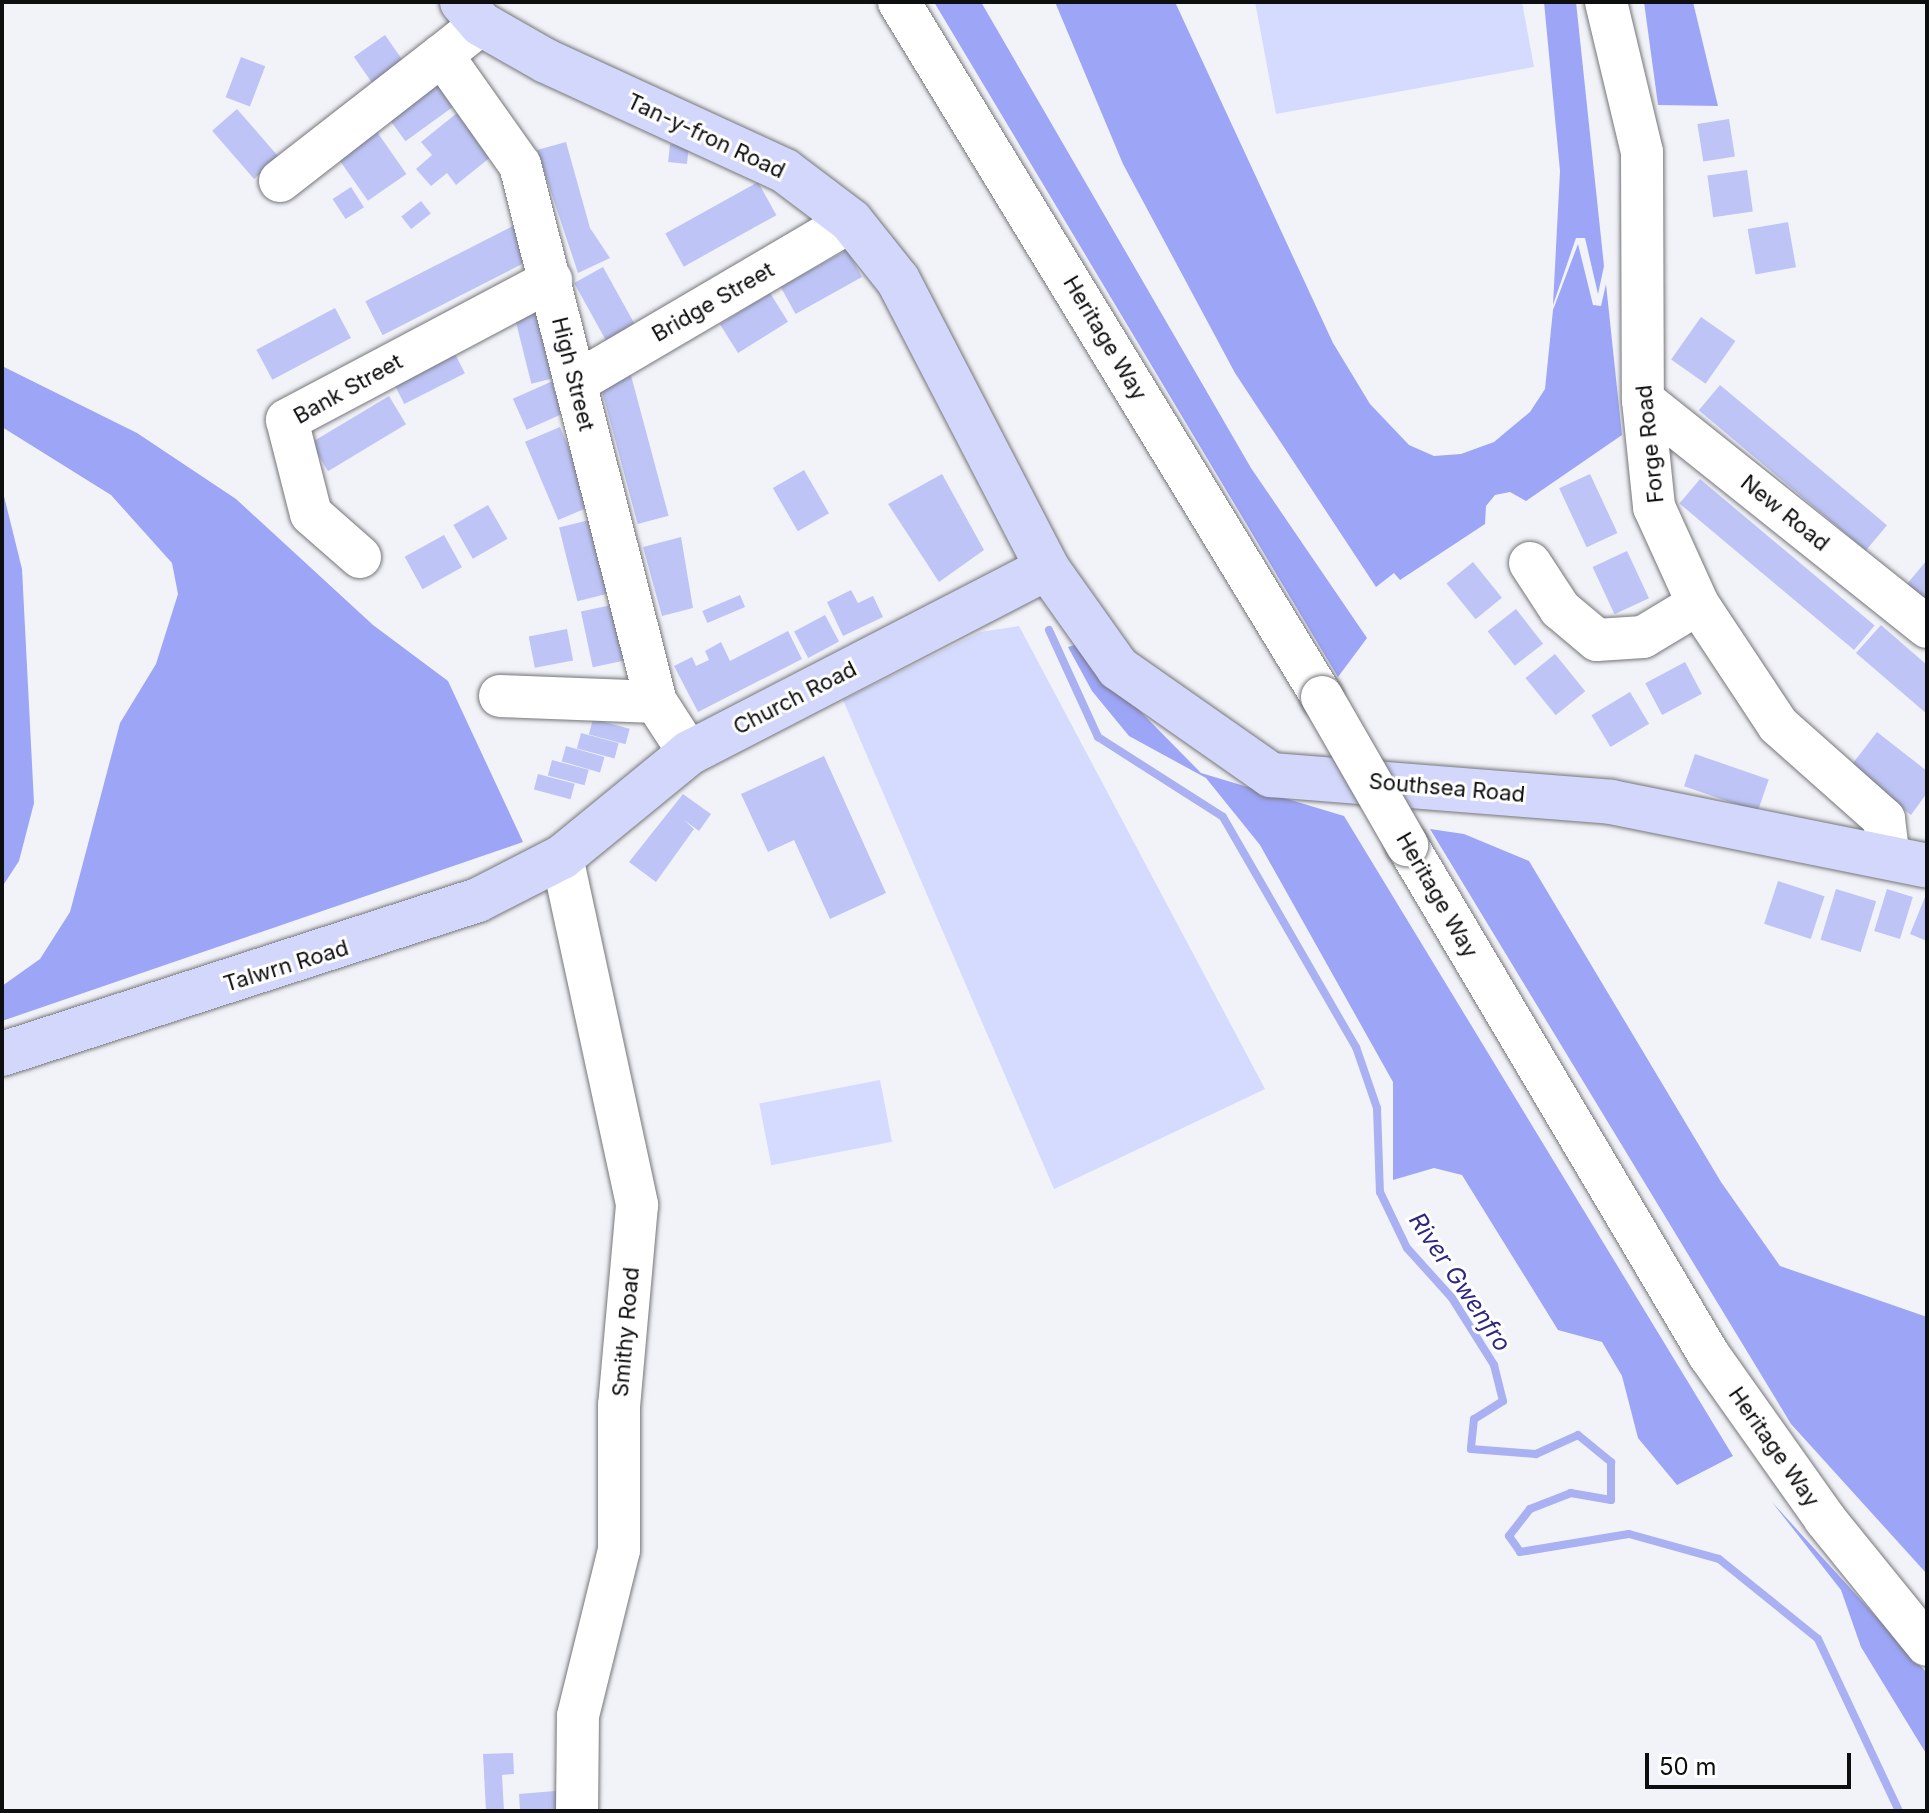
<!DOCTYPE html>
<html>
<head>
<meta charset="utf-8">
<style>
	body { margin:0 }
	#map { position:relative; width:1929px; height:1813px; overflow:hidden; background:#f2f3f8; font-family:Inter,sans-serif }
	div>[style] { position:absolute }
	.green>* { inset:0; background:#d5daff; transform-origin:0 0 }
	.forest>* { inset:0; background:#9da5f6 }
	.stream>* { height:8px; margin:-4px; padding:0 4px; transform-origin:4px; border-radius:4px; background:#aab1f2 }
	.building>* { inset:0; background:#bec5f6; transform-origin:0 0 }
	.roads { filter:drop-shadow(0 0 2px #75767a) drop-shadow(0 0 2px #75767a) }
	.minor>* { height:42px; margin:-21px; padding:0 21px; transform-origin:21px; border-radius:21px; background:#fff }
	.major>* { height:44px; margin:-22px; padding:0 22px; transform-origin:22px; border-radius:22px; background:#d3d7fb }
	.bridges { filter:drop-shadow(0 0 2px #75767a) drop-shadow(0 0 2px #75767a) }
	.minor-bridge>* { height:42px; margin:-21px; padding:0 21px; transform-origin:21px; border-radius:21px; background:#fff }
	span { translate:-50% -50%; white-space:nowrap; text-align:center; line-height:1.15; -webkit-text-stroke:6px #fff; paint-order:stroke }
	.street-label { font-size:22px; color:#0d0e0f }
	.water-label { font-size:24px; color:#2e2782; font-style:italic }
	.frame { position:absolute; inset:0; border:4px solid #0d0e0f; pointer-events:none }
	.scale { position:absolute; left:1645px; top:1753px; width:206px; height:36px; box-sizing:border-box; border:4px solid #0d0e0f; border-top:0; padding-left:10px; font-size:24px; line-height:28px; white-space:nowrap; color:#0d0e0f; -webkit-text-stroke:6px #fff; paint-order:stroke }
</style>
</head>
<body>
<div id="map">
	<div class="green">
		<div style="clip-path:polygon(1255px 2px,1522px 2px,1534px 67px,1276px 114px)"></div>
		<div style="clip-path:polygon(1019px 626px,1265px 1089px,1054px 1189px,843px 700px,980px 632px)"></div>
		<div style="left:880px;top:1080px;width:63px;height:123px;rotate:79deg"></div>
	</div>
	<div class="forest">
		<div style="clip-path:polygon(934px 2px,981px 2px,1251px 468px,1367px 638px,1338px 677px)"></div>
		<div style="clip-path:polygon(1055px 2px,1175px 2px,1333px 343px,1370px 404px,1409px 445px,1434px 456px,1461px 454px,1494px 442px,1530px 412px,1545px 389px,1553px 310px,1578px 244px,1593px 305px,1601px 306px,1606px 284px,1622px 435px,1526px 501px,1510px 492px,1495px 495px,1486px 506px,1485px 524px,1400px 580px,1394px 573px,1376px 587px,1235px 373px,1123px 164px)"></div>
		<div style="clip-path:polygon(1544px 2px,1576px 2px,1604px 266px,1598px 294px,1585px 238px,1576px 238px,1553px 305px,1560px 171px)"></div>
		<div style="clip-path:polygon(1644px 2px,1693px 2px,1718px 106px,1658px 105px)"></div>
		<div style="clip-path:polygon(2px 366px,137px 433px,236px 499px,373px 625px,448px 681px,523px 842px,2px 1021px,2px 986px,40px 959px,70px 912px,120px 723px,156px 664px,178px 594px,172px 563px,111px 495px,2px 427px)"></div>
		<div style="clip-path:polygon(2px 488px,22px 569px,34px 803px,19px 861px,2px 887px)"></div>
		<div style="clip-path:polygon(1075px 645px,1201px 773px,1344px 816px,1733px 1456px,1677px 1485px,1638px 1438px,1622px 1376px,1602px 1342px,1558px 1330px,1462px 1175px,1434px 1168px,1393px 1180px,1393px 1082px,1260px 845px,1206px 778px,1129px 736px,1092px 691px,1068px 647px)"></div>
		<div style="clip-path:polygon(1430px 829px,1464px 834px,1529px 861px,1721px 1182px,1780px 1266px,1927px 1317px,1927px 1574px,1791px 1424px)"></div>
		<div style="clip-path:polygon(1772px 1502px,1927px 1673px,1927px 1755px,1861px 1647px,1841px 1590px)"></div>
	</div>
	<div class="stream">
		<div style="left:1049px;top:630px;width:118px;rotate:65.4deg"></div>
		<div style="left:1098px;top:737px;width:148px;rotate:32.6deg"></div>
		<div style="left:1223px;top:817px;width:266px;rotate:60deg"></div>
		<div style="left:1356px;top:1047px;width:65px;rotate:71deg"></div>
		<div style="left:1377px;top:1108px;width:84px;rotate:88deg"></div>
		<div style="left:1380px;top:1192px;width:62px;rotate:64.3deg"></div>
		<div style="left:1407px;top:1248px;width:67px;rotate:48deg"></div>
		<div style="left:1452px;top:1298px;width:79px;rotate:57.9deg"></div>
		<div style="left:1494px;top:1365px;width:37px;rotate:76deg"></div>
		<div style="left:1503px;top:1401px;width:34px;rotate:148deg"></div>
		<div style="left:1474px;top:1419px;width:30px;rotate:96deg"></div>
		<div style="left:1471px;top:1449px;width:65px;rotate:4.4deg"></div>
		<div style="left:1536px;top:1454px;width:46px;rotate:-24.3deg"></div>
		<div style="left:1578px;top:1435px;width:43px;rotate:39.3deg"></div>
		<div style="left:1611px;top:1462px;width:38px;rotate:90deg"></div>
		<div style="left:1611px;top:1500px;width:41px;rotate:-170.1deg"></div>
		<div style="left:1571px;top:1493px;width:44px;rotate:158.7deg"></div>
		<div style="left:1530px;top:1509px;width:34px;rotate:128deg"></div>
		<div style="left:1509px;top:1536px;width:19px;rotate:55deg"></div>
		<div style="left:1520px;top:1552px;width:110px;rotate:-9.4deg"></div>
		<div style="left:1629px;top:1534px;width:93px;rotate:15.5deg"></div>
		<div style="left:1719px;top:1559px;width:127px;rotate:38.9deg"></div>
		<div style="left:1818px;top:1639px;width:190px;rotate:64.8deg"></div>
	</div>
	<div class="building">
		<div style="left:385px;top:35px;width:32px;height:38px;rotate:55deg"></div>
		<div style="left:241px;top:57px;width:26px;height:43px;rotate:21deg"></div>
		<div style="left:435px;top:68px;width:42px;height:67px;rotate:54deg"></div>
		<div style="left:237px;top:109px;width:64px;height:33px;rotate:49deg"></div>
		<div style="clip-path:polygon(457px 113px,492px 156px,456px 185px,447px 173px,431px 186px,416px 169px,432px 155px,421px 142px)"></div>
		<div style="left:368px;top:119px;width:67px;height:47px;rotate:55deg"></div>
		<div style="left:1729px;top:119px;width:38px;height:32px;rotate:81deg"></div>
		<div style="clip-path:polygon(566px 142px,590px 228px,610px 258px,578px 273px,537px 150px)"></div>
		<div style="left:670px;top:144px;width:19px;height:18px;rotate:6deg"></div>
		<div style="left:1747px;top:170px;width:42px;height:40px;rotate:82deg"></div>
		<div style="left:758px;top:182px;width:38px;height:106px;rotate:61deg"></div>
		<div style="left:351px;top:187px;width:24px;height:22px;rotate:57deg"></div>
		<div style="left:421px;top:201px;width:16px;height:25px;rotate:52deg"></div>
		<div style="left:1788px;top:222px;width:46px;height:41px;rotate:80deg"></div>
		<div style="left:515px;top:225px;width:38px;height:168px;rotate:63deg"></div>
		<div style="left:847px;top:250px;width:31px;height:76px;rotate:61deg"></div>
		<div style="left:603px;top:267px;width:68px;height:33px;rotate:61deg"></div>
		<div style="left:770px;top:293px;width:34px;height:59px;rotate:58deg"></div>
		<div style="left:544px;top:294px;width:84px;height:34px;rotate:76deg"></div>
		<div style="left:335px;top:308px;width:34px;height:89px;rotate:62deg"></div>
		<div style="left:1701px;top:317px;width:42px;height:52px;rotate:35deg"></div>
		<div style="left:449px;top:342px;width:35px;height:68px;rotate:63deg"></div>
		<div style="left:629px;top:368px;width:153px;height:32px;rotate:75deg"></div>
		<div style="left:564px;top:376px;width:34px;height:56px;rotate:66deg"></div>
		<div style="left:1720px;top:385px;width:218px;height:33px;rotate:40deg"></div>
		<div style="left:389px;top:396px;width:33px;height:91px;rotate:59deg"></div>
		<div style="left:560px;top:427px;width:85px;height:38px;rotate:67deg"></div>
		<div style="left:804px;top:470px;width:50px;height:36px;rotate:60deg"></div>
		<div style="clip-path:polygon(942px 474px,984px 550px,939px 582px,888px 504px)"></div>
		<div style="left:1590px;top:474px;width:65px;height:34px;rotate:65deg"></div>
		<div style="left:1700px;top:479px;width:228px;height:32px;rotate:40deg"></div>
		<div style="left:488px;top:505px;width:39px;height:40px;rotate:60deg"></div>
		<div style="left:593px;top:519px;width:76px;height:35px;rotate:76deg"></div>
		<div style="left:444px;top:535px;width:37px;height:45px;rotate:61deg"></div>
		<div style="clip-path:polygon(681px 537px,693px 608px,662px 616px,643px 547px)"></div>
		<div style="left:1627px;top:551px;width:52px;height:38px;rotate:65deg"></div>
		<div style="clip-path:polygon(1927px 560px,1927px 601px,1907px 584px)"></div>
		<div style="left:1473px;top:562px;width:46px;height:34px;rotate:51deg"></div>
		<div style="clip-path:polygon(851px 590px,858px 603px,873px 596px,883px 617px,843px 636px,827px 602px)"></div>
		<div style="left:740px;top:595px;width:13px;height:41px;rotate:67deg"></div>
		<div style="left:621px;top:603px;width:57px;height:41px;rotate:78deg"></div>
		<div style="left:1516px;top:609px;width:44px;height:36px;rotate:52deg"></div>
		<div style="left:825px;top:615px;width:30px;height:35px;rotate:62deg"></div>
		<div style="clip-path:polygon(1881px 625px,1927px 665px,1927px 714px,1856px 653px)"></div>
		<div style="left:567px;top:629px;width:32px;height:39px;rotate:79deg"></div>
		<div style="clip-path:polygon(788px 631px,802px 659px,698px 712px,674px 666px,692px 657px,696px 666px,709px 660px,705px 651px,721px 642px,730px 661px)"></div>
		<div style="left:1555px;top:654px;width:48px;height:38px;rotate:51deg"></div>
		<div style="left:1685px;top:662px;width:36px;height:45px;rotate:62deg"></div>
		<div style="left:1630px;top:692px;width:37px;height:45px;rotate:59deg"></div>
		<div style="left:593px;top:719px;width:38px;height:16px;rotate:15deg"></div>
		<div style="clip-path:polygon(1877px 732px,1927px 771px,1927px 793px,1911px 815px,1850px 767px)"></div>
		<div style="left:581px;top:733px;width:39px;height:16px;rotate:15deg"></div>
		<div style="left:566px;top:746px;width:40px;height:16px;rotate:16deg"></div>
		<div style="left:1695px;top:754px;width:78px;height:34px;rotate:19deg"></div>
		<div style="clip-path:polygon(824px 756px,886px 893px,830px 919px,794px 840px,768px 852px,741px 794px)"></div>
		<div style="left:552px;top:760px;width:38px;height:16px;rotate:15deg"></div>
		<div style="left:538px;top:774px;width:38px;height:16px;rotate:15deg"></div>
		<div style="clip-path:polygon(683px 794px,711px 814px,699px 831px,684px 820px,694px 829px,656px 882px,629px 862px)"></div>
		<div style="left:1778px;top:881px;width:49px;height:45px;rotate:18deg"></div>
		<div style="left:1836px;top:889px;width:42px;height:53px;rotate:17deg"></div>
		<div style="left:1887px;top:889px;width:27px;height:44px;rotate:17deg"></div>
		<div style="clip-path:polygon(1927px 892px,1927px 941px,1910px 934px)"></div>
		<div style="clip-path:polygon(513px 1753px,514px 1774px,502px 1775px,504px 1811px,486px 1811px,483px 1754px)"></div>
		<div style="clip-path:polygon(567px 1790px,569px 1811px,520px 1811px,519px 1794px)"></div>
	</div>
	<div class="roads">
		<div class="minor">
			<div style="left:899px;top:2px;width:814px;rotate:58.67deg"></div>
			<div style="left:1606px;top:2px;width:154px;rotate:76.5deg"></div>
			<div style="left:1642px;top:152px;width:248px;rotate:89.8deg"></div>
			<div style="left:1643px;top:400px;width:108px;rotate:84.1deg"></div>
			<div style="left:1654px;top:507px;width:107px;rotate:65.6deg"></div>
			<div style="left:1698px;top:604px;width:145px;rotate:56.5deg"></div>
			<div style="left:1778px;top:725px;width:142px;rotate:41.6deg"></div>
			<div style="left:1884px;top:819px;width:38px;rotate:83deg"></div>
			<div style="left:481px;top:24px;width:50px;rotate:141.5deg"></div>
			<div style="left:442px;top:55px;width:135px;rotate:54.7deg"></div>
			<div style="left:520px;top:165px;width:554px;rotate:75.79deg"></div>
			<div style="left:656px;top:702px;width:61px;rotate:57.1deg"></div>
			<div style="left:280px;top:181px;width:205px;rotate:-37.9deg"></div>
			<div style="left:575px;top:383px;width:320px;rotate:-30.4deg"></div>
			<div style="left:1643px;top:400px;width:364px;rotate:38.6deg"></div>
			<div style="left:360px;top:557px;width:65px;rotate:-138.7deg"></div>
			<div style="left:311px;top:514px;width:97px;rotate:-104.3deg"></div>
			<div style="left:287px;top:420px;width:299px;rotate:-27.9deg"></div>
			<div style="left:1530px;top:563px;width:55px;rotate:56.9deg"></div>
			<div style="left:1560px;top:609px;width:48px;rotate:40deg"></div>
			<div style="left:1597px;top:640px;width:46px;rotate:-3.7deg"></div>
			<div style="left:1643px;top:637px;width:64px;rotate:-31deg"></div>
			<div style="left:500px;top:696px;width:156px;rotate:2.2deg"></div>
			<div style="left:1407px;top:845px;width:593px;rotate:59.37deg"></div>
			<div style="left:1709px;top:1355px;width:201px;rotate:54.7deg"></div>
			<div style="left:1825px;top:1519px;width:162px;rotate:51deg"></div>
			<div style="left:562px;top:857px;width:356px;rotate:77.8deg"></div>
			<div style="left:637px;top:1205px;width:201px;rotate:95.1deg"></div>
			<div style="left:619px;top:1405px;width:145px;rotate:90deg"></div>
			<div style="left:619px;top:1550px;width:171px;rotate:103.9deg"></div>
			<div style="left:578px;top:1716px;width:95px;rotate:90.6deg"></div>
		</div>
		<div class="major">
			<div style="left:462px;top:2px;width:29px;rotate:49deg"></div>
			<div style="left:481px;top:24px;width:75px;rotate:29.6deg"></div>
			<div style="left:546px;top:61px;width:263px;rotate:24.7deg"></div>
			<div style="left:785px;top:171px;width:83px;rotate:37.1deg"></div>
			<div style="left:851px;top:221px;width:75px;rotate:51.5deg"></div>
			<div style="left:898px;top:280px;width:324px;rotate:62.6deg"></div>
			<div style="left:1047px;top:568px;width:123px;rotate:54.6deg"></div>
			<div style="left:1118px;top:668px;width:187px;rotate:35deg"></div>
			<div style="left:1271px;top:775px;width:341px;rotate:4.5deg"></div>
			<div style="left:1611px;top:802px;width:322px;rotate:11.4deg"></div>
			<div style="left:2px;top:1054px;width:500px;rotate:-17.93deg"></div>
			<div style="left:478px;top:900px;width:94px;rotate:-27.1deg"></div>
			<div style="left:562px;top:857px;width:164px;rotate:-39.3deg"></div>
			<div style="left:689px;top:753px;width:403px;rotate:-27.3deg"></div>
		</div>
	</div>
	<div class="bridges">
		<div class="minor-bridge">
			<div style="left:1322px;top:697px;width:171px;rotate:60.1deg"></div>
		</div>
	</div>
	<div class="street-label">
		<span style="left:706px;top:136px;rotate:25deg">Tan-y-fron Road</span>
		<span style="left:713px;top:302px;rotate:-30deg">Bridge Street</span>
		<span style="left:1105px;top:338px;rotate:59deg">Heritage Way</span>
		<span style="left:573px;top:374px;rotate:76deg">High Street</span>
		<span style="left:348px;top:389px;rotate:-29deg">Bank Street</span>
		<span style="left:1650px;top:444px;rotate:-96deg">Forge Road</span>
		<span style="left:1785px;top:513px;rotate:39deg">New Road</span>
		<span style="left:795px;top:698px;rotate:-27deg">Church Road</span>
		<span style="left:1447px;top:788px;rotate:5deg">Southsea Road</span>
		<span style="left:1437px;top:895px;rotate:60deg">Heritage Way</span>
		<span style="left:286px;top:966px;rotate:-17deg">Talwrn Road</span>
		<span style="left:626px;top:1332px;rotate:-85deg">Smithy Road</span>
		<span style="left:1774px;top:1447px;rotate:55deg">Heritage Way</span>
	</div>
	<div class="water-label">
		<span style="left:1460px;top:1282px;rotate:56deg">River Gwenfro</span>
	</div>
	<div class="frame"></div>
	<div class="scale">50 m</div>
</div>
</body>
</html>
